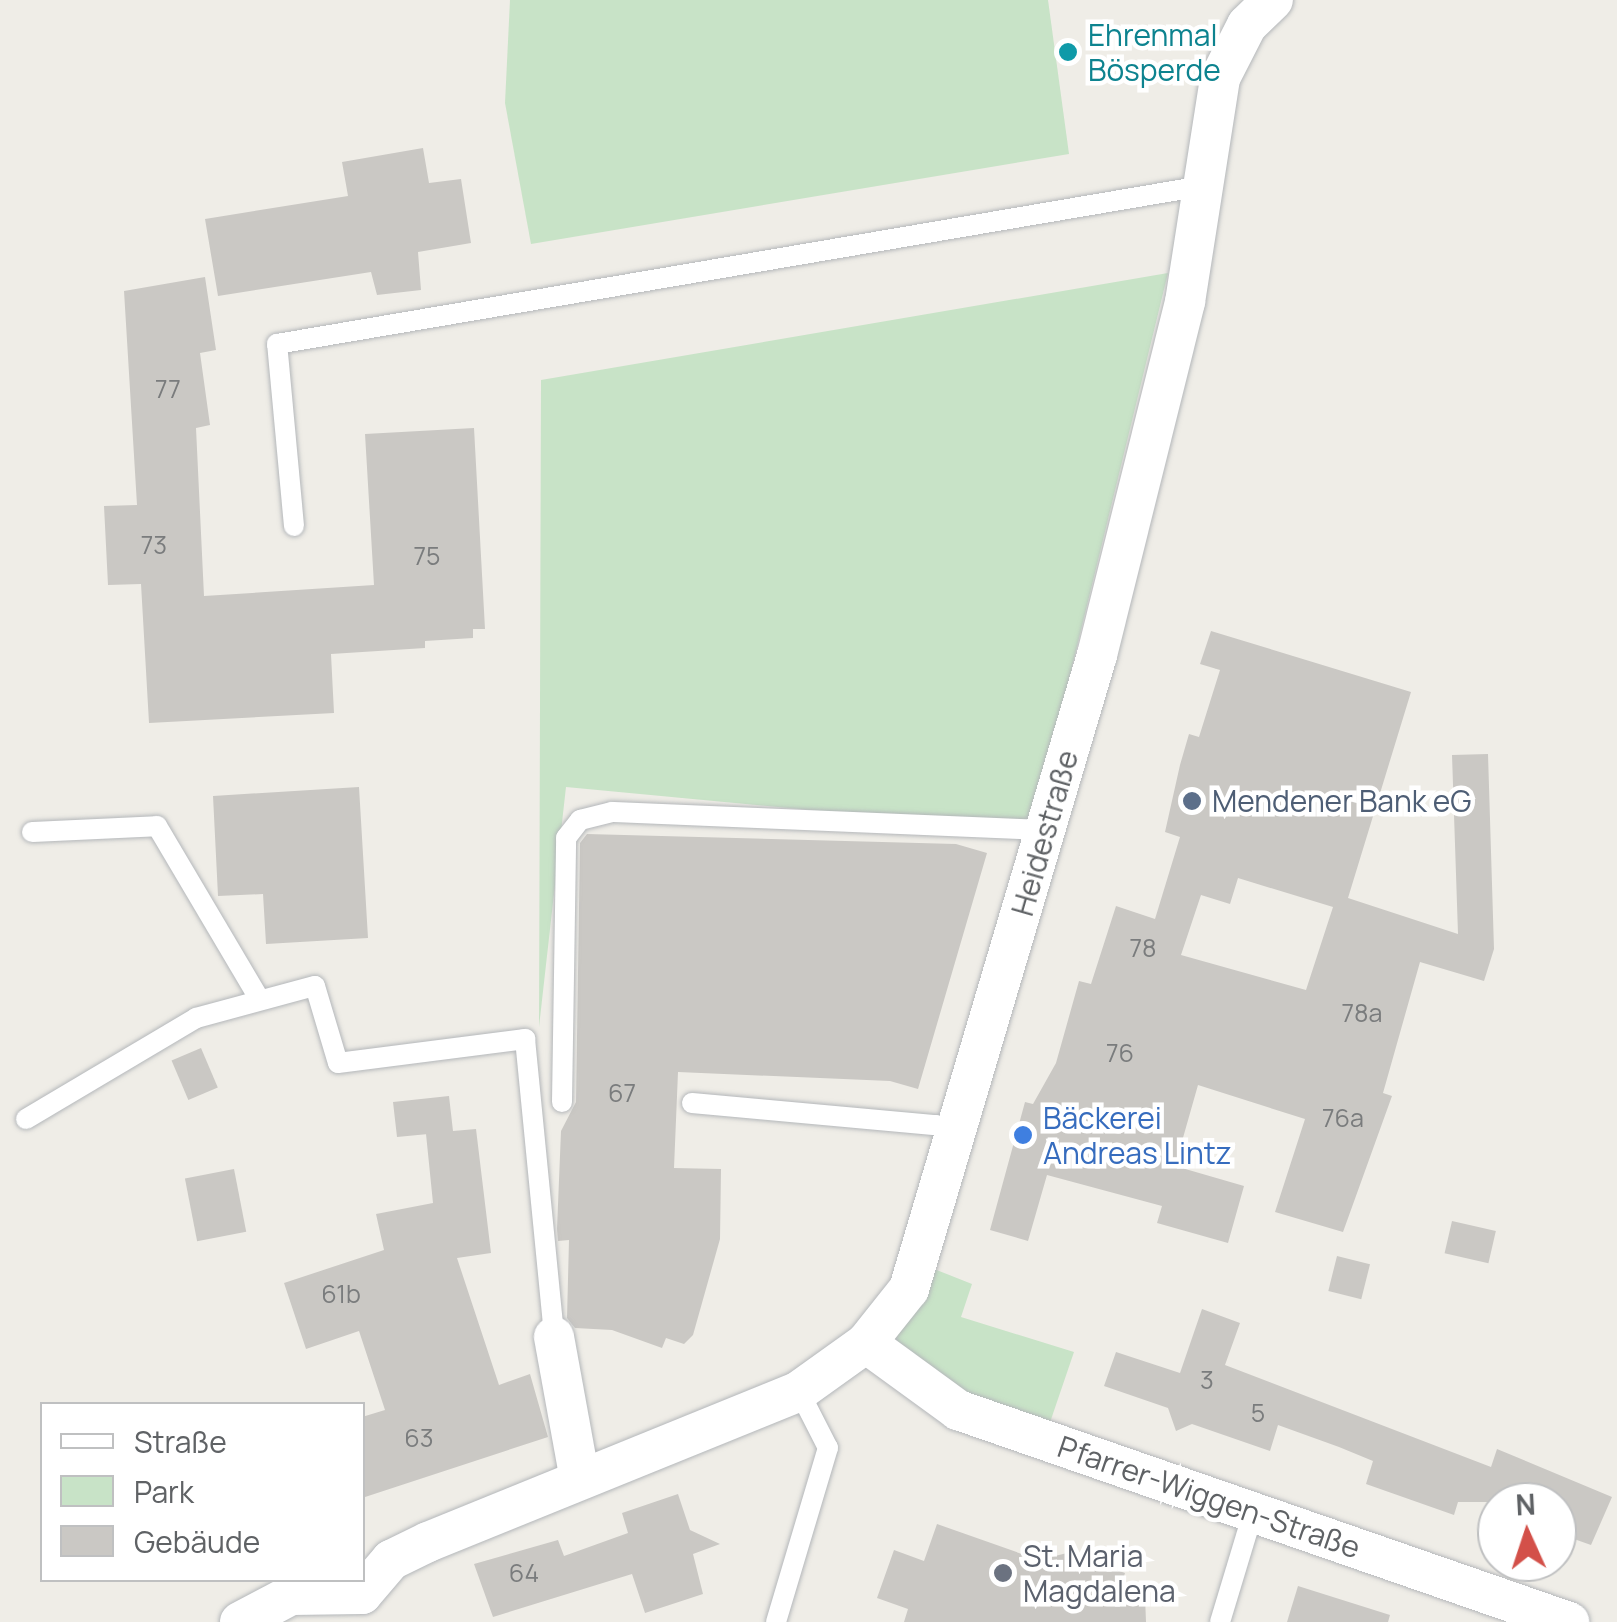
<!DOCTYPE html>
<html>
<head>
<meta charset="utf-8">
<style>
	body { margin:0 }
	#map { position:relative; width:1617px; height:1622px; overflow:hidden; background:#efede7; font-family:Manrope,sans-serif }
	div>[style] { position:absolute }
	.green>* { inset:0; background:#c8e3c7 }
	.building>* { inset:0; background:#cac8c4; transform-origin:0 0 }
	.roads { filter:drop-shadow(0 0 2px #b4b7ba) drop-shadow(0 0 2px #b4b7ba) }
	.lane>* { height:20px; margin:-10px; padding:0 10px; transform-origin:10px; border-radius:10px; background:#fff }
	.street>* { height:40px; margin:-20px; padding:0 20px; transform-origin:20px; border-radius:20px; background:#fff }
	.dots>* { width:28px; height:28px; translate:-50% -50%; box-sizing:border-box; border:5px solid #fff; border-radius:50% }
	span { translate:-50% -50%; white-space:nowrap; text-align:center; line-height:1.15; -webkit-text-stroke:9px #fff; paint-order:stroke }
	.number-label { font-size:25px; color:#7a7c7d }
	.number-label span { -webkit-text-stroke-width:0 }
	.culture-label { font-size:30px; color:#0d838f }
	.left { translate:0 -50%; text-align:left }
	.service-label { font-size:30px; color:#4e5e75 }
	.street-label { font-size:30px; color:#5f6265 }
	.shop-label { font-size:30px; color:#366cbe }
	.worship-label { font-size:30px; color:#5b616d }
	.legend { position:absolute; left:40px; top:1402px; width:325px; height:180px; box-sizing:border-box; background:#fff; border:2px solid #bfc0c1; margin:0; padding:12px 18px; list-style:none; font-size:30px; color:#5f6265 }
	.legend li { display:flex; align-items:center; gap:20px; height:50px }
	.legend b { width:50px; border:2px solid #bfc0c1 }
	.north { position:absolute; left:1477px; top:1482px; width:100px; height:100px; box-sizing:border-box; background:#fff; border:2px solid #bfc0c1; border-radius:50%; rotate:357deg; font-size:28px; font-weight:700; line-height:40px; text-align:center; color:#5f6265 }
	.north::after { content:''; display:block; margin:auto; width:35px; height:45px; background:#d35049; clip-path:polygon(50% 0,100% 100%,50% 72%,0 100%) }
</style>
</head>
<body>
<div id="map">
	<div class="green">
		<div style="clip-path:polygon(510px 0,1048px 0,1069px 154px,531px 244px,505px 103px)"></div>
		<div style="clip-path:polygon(1168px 273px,1032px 831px,566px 787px,539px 1027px,541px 380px)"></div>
		<div style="clip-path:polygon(919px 1263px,972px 1284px,961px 1317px,1074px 1352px,1044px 1440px,866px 1343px)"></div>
	</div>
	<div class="building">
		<div style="clip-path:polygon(423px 148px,429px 183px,461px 179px,471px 243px,418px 252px,421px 290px,377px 295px,371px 272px,218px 296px,205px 219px,348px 196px,342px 162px)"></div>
		<div style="clip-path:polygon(205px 277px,216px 350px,200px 353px,210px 425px,196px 428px,204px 596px,374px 585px,365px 434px,474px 428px,485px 629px,473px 629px,473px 638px,425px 641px,425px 648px,331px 654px,334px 713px,149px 723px,141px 584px,108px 585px,104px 506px,137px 505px,124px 291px)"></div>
		<div style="clip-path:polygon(evenodd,1211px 631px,1411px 692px,1348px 898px,1458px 934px,1452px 755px,1488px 754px,1494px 949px,1484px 981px,1420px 962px,1383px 1093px,1392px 1096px,1343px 1232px,1275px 1212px,1305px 1119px,1198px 1085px,1175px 1166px,1244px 1186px,1228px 1243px,1157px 1223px,1162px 1206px,1047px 1175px,1028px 1241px,990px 1230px,1025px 1102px,1033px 1104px,1056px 1063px,1079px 981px,1091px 984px,1116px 906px,1155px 919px,1180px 837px,1165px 832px,1180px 765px,1189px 734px,1199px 737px,1220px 670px,1200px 664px,1211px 631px,1238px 878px,1333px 907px,1306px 990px,1181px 955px,1201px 895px,1230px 904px,1238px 878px)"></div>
		<div style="clip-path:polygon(359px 787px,368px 938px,266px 944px,263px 894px,218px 896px,213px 796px)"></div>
		<div style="clip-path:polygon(587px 834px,956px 844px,987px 853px,918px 1089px,890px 1081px,678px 1072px,674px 1168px,721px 1169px,720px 1239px,693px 1335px,684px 1344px,666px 1338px,662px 1348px,612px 1330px,575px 1328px,567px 1318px,569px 1240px,558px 1241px,557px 1229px,561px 1131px,576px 1102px,580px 843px)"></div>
		<div style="left:201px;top:1048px;width:43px;height:32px;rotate:67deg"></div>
		<div style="clip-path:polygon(449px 1096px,453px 1131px,476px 1129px,491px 1253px,457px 1258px,499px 1385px,530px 1374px,548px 1437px,362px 1498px,362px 1417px,385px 1410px,359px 1331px,306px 1349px,284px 1283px,384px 1250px,376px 1214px,433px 1203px,426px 1134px,449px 1132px,397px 1137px,393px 1102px)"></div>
		<div style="left:234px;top:1169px;width:64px;height:50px;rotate:79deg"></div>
		<div style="left:1452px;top:1221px;width:45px;height:33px;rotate:13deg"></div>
		<div style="left:1337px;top:1256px;width:34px;height:36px;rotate:14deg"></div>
		<div style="clip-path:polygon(1202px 1309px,1240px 1323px,1225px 1365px,1491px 1467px,1497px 1449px,1612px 1497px,1591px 1545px,1557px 1533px,1557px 1502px,1458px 1502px,1454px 1515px,1366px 1484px,1373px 1461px,1339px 1447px,1278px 1425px,1270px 1451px,1192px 1424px,1176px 1431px,1168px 1408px,1104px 1386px,1116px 1352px,1180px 1373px)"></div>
		<div style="clip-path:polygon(678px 1494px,690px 1530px,720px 1544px,693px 1554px,703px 1594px,645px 1613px,632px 1574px,493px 1617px,474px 1564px,558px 1540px,564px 1556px,628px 1533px,622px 1513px)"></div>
		<div style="clip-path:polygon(937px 1524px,1039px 1560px,1067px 1553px,1125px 1573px,1121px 1586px,1145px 1596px,1146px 1622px,904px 1622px,908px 1609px,877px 1598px,894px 1550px,924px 1561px)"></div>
		<div style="clip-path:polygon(1298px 1586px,1390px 1615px,1388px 1622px,1287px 1622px)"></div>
	</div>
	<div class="roads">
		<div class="lane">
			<div style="left:294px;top:526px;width:183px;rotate:-95.3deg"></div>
			<div style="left:277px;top:344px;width:938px;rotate:-9.69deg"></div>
			<div style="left:32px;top:832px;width:125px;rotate:-2.7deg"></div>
			<div style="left:157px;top:826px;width:199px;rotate:59.4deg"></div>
			<div style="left:562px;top:1102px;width:264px;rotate:-89.1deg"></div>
			<div style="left:566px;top:838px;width:23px;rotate:-52deg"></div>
			<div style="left:580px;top:820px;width:33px;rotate:-14deg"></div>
			<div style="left:612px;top:812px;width:434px;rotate:2.4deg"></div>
			<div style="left:692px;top:1103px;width:245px;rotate:5.2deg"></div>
			<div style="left:936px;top:1125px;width:25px;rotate:23deg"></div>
			<div style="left:26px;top:1119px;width:198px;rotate:-30.7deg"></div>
			<div style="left:196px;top:1018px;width:123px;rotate:-15.1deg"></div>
			<div style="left:315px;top:986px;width:80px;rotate:73.4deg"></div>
			<div style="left:338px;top:1063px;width:189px;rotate:-7.3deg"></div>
			<div style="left:525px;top:1039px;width:299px;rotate:84.4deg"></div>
			<div style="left:776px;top:1622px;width:182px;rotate:-73.4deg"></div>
			<div style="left:828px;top:1448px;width:64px;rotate:-117deg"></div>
			<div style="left:1220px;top:1622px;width:114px;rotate:-73.2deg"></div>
		</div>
		<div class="street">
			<div style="left:554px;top:1337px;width:140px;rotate:79.7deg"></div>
			<div style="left:866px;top:1343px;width:114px;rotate:36.1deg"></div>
			<div style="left:958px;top:1410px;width:647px;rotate:19.14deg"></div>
			<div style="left:362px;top:1594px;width:45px;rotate:-49.5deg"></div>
			<div style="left:391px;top:1560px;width:41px;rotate:-25.9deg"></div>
			<div style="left:428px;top:1542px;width:401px;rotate:-22.1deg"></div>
			<div style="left:799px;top:1391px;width:82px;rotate:-35.6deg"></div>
			<div style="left:866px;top:1343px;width:69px;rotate:-51.5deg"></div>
			<div style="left:909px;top:1289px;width:661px;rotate:-73.48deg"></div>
			<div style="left:1097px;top:655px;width:364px;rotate:-76deg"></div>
			<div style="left:1185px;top:302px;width:227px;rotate:-81.1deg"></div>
			<div style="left:1220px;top:78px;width:59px;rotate:-63deg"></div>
			<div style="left:1247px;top:25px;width:36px;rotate:-44deg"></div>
			<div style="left:240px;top:1622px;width:58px;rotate:-27.9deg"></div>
			<div style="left:291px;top:1595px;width:71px;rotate:-0.8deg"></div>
		</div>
	</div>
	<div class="dots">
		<div style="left:1068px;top:52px;background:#0f9aa8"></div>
		<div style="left:1192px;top:801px;background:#5c6f8a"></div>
		<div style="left:1023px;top:1135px;background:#3f7fe0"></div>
		<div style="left:1003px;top:1573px;background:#6b7280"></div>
	</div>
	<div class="number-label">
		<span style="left:168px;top:389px">77</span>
		<span style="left:154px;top:545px">73</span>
		<span style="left:427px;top:556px">75</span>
		<span style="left:1143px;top:948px">78</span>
		<span style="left:1362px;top:1013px">78a</span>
		<span style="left:1120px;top:1053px">76</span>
		<span style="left:622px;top:1093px">67</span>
		<span style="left:1343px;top:1118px">76a</span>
		<span style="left:341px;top:1294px">61b</span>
		<span style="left:1207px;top:1380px">3</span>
		<span style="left:1258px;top:1413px">5</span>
		<span style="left:419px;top:1438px">63</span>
		<span style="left:524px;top:1573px">64</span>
	</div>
	<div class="culture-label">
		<span class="left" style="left:1088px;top:52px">Ehrenmal<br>Bösperde</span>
	</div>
	<div class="service-label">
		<span class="left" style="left:1212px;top:801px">Mendener Bank eG</span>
	</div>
	<div class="street-label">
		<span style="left:1045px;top:833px;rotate:-74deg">Heidestraße</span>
		<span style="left:1209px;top:1497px;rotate:19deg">Pfarrer-Wiggen-Straße</span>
	</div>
	<div class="shop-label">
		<span class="left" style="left:1043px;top:1135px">Bäckerei<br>Andreas Lintz</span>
	</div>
	<div class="worship-label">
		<span class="left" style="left:1023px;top:1573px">St. Maria<br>Magdalena</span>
	</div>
	<ul class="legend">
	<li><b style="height:12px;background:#fff"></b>Straße</li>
	<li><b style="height:28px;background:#c8e3c7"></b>Park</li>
	<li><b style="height:28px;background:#cac8c4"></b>Gebäude</li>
	</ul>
	<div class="north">N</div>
</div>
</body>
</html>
